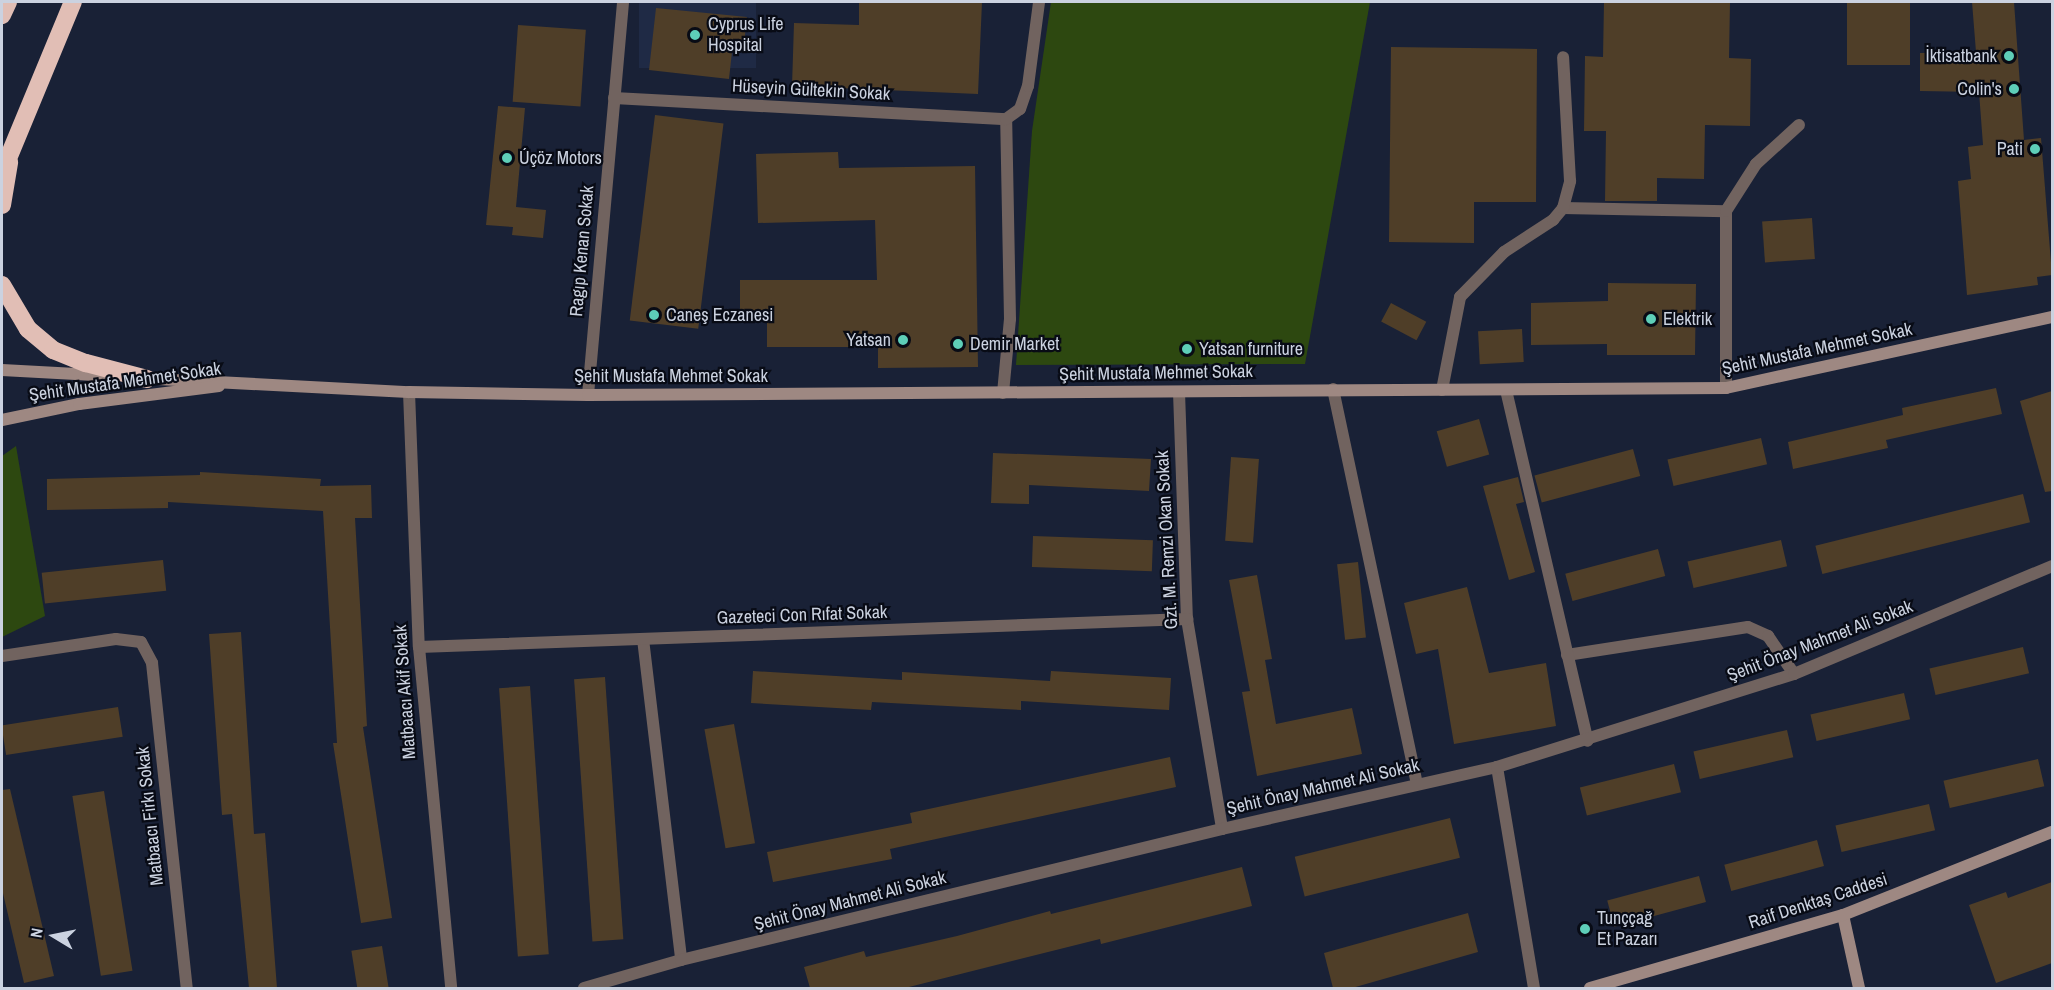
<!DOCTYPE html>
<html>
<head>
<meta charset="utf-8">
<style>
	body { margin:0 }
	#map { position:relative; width:2054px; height:990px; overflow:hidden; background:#192136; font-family:"Archivo Narrow",sans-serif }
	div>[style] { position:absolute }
	.built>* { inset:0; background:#1f2a45; transform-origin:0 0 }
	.green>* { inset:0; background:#2d4810 }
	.building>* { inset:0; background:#4f3e28; transform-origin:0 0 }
	.lane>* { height:12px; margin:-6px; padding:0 6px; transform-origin:6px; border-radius:6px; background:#71635f }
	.street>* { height:12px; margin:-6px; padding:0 6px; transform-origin:6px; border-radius:6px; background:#71635f }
	.secondary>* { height:12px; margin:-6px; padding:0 6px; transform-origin:6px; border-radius:6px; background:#9e8882 }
	.highway>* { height:18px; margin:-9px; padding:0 9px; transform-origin:9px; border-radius:9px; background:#e1beb5 }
	.dots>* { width:16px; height:16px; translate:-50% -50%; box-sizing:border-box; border:3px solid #080b15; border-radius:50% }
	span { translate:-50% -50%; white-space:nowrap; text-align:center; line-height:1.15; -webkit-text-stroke:4.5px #080b15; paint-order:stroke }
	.poi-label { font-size:18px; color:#cbd2e0 }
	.left { translate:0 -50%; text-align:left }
	.right { translate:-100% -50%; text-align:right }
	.street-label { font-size:18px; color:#cbd2e0 }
	.frame { position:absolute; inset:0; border:3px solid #cbd2e0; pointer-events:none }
	.north { position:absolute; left:24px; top:906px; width:60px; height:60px; -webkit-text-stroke:4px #080b15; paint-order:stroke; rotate:280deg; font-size:16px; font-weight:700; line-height:24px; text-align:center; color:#cbd2e0 }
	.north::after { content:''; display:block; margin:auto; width:21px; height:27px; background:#cbd2e0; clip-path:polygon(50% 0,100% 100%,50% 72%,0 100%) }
</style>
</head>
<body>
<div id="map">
	<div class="built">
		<div style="left:639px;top:2px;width:117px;height:66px"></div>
	</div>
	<div class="green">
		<div style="clip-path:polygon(1051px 2px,1370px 2px,1305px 364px,1016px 365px,1032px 131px)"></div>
		<div style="clip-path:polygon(16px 446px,45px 616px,2px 637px,2px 456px)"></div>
	</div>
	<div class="building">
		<div style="clip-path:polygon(859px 2px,982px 2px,978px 94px,792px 86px,794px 23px,859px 25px)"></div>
		<div style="clip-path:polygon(1604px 2px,1730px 2px,1729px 58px,1751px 59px,1750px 126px,1705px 125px,1704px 179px,1657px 178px,1657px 201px,1605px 201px,1606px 131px,1584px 131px,1585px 56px,1603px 57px)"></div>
		<div style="left:1847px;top:2px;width:63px;height:63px"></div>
		<div style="clip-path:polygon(1972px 2px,2014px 2px,2024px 140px,2041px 138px,2052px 275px,2037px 277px,2038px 285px,1967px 295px,1958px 181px,1971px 179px,1968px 147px,1983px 145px,1979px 92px,1920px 91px,1920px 53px,1976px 52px)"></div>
		<div style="clip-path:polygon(656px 8px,747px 17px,744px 44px,733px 43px,729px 79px,649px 70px)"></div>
		<div style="left:518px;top:25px;width:68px;height:77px;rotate:4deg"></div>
		<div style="clip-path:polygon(1391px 47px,1537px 49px,1536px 202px,1474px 202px,1474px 243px,1389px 242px)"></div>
		<div style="clip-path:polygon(498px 106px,525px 108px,516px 207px,546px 210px,543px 238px,512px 235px,513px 227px,486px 225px)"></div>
		<div style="left:655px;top:115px;width:69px;height:207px;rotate:7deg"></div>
		<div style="clip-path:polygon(838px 152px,839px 168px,975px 166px,978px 367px,878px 368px,878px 347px,767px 347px,767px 319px,740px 319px,740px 280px,877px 280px,875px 220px,758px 223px,756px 154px)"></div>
		<div style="left:1812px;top:218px;width:41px;height:50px;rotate:86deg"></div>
		<div style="clip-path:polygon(1608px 283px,1696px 284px,1695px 355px,1607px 355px,1607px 344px,1531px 345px,1531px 303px,1608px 301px)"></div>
		<div style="left:1391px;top:303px;width:40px;height:21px;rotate:28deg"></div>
		<div style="left:1522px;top:329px;width:33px;height:44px;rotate:87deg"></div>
		<div style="clip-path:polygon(1996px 388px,2002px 414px,1886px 440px,1888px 448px,1793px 469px,1788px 442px,1903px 415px,1902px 408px)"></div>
		<div style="clip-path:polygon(2052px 391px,2052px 491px,2045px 492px,2020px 401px)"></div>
		<div style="left:1479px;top:419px;width:37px;height:44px;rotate:74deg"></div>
		<div style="left:1761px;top:438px;width:27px;height:96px;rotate:77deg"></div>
		<div style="left:1633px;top:449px;width:28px;height:102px;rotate:75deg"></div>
		<div style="clip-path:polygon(993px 453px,1151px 459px,1149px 491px,1029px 485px,1029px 504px,991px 503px)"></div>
		<div style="left:1231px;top:457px;width:28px;height:84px;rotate:4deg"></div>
		<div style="clip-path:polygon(200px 472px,321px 479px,320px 486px,371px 485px,372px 518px,355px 518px,367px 726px,363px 727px,392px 918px,361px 923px,333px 743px,337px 743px,323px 511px,168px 502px,168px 508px,47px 510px,47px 479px,200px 475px)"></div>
		<div style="clip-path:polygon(1518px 477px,1524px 502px,1516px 504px,1535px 572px,1509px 580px,1483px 486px)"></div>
		<div style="left:2023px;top:494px;width:29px;height:214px;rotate:76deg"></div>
		<div style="left:1033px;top:536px;width:120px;height:31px;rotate:2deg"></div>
		<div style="left:1781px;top:540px;width:27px;height:96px;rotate:77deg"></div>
		<div style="left:1658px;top:549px;width:28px;height:96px;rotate:75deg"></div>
		<div style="left:163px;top:560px;width:31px;height:122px;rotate:84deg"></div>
		<div style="left:1358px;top:562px;width:76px;height:21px;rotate:84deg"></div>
		<div style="clip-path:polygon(1257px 575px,1272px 659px,1265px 660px,1276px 724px,1352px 708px,1362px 754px,1257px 776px,1242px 692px,1250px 691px,1229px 580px)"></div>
		<div style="clip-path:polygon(1467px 587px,1489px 673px,1546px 663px,1556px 726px,1454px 744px,1438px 649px,1416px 654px,1404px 603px)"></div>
		<div style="clip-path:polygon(241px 632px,254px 834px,265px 833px,277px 988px,249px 988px,232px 814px,222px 815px,209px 634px)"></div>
		<div style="left:2023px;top:647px;width:27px;height:96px;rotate:77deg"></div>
		<div style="clip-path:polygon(753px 671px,902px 680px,902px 672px,1050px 681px,1051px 671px,1171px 678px,1169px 710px,1021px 701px,1021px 710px,872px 702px,871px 710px,751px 703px)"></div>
		<div style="left:605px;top:677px;width:263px;height:31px;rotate:86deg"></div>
		<div style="left:530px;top:686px;width:269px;height:31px;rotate:86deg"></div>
		<div style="left:1904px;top:693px;width:27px;height:96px;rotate:77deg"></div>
		<div style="left:118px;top:707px;width:30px;height:118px;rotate:81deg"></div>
		<div style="left:734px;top:724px;width:121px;height:30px;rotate:80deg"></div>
		<div style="left:1787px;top:730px;width:28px;height:96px;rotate:77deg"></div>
		<div style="clip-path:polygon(1170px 757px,1176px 787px,890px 849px,892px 859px,773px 882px,767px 852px,912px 823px,910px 813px)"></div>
		<div style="left:2038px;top:759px;width:28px;height:97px;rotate:77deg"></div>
		<div style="left:1674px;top:764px;width:29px;height:97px;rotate:76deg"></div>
		<div style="clip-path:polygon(10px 789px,54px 976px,24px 983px,2px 889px,2px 790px)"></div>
		<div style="left:104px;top:791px;width:182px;height:32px;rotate:81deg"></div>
		<div style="left:1929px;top:804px;width:27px;height:96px;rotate:77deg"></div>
		<div style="left:1450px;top:818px;width:41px;height:160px;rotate:76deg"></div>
		<div style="left:1817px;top:840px;width:27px;height:96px;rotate:75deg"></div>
		<div style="clip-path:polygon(1242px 867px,1252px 906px,1101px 944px,1100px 939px,905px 988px,810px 988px,804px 967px,864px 951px,866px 957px,957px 936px,1050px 911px,1051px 914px)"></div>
		<div style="left:1699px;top:876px;width:27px;height:95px;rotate:75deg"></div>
		<div style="clip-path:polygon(2052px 882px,2052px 963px,1996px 983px,1969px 905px,2006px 892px,2008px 898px)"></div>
		<div style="clip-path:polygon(1468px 913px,1478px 952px,1352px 988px,1333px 988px,1324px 953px)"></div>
		<div style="left:382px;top:946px;width:43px;height:31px;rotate:81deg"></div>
	</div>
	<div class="lane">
		<div style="left:1563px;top:208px;width:163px;rotate:1.1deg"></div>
		<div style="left:1726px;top:388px;width:177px;rotate:-90deg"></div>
		<div style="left:1726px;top:211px;width:56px;rotate:-57.4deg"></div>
		<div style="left:1756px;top:164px;width:58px;rotate:-42.2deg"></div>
		<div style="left:1333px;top:389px;width:404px;rotate:78deg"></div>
		<div style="left:1442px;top:390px;width:95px;rotate:-79deg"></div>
		<div style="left:1460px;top:297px;width:63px;rotate:-45.6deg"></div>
		<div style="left:1504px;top:252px;width:59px;rotate:-33.1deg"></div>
		<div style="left:1553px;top:220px;width:16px;rotate:-50deg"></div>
		<div style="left:1563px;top:208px;width:28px;rotate:-75deg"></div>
		<div style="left:1570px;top:181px;width:124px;rotate:-93.2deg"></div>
		<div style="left:1003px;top:393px;width:74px;rotate:-84.6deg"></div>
		<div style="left:1010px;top:319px;width:200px;rotate:-91.1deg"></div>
		<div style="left:1567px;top:655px;width:183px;rotate:-8.8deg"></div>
		<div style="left:1748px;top:627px;width:22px;rotate:24deg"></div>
		<div style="left:1768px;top:636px;width:46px;rotate:55.6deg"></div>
	</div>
	<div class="street">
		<div style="left:614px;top:98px;width:393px;rotate:3.1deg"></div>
		<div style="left:1006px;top:119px;width:17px;rotate:-36deg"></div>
		<div style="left:1020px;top:109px;width:24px;rotate:-71deg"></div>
		<div style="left:1028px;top:86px;width:85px;rotate:-82.5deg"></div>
		<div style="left:1506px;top:390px;width:360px;rotate:76.9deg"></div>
		<div style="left:409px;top:392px;width:255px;rotate:87.8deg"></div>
		<div style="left:419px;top:647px;width:342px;rotate:84.6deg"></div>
		<div style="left:1179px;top:392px;width:227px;rotate:88deg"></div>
		<div style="left:1187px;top:619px;width:213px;rotate:80.5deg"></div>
		<div style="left:588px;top:395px;width:395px;rotate:-84.9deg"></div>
		<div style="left:643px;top:639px;width:323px;rotate:83.2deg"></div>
		<div style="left:419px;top:647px;width:769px;rotate:-2.09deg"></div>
		<div style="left:2px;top:656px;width:115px;rotate:-8.5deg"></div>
		<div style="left:116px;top:639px;width:25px;rotate:7deg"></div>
		<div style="left:141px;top:642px;width:24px;rotate:62deg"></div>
		<div style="left:152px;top:663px;width:327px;rotate:83.9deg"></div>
		<div style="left:1497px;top:767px;width:224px;rotate:80.5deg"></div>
		<div style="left:584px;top:988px;width:101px;rotate:-16.1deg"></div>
		<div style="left:681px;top:960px;width:557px;rotate:-13.61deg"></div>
		<div style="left:1222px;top:829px;width:282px;rotate:-12.7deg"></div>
		<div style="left:1497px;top:767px;width:311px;rotate:-17.4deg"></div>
		<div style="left:1794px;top:674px;width:280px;rotate:-22.7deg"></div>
	</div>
	<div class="secondary">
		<div style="left:2px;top:370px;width:111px;rotate:3.1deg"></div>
		<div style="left:139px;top:378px;width:270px;rotate:3deg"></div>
		<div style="left:409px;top:392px;width:179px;rotate:1deg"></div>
		<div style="left:588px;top:395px;width:1138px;rotate:-0.35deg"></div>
		<div style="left:1726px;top:388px;width:334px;rotate:-12.3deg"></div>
		<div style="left:2px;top:420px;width:79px;rotate:-11.7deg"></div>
		<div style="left:79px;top:404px;width:141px;rotate:-7.3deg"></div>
		<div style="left:1843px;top:915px;width:75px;rotate:77.6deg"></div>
		<div style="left:1590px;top:988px;width:263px;rotate:-16.1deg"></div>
		<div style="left:1843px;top:915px;width:225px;rotate:-21.7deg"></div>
	</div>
	<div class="highway">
		<div style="left:2px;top:15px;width:14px;rotate:-65deg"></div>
		<div style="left:2px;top:173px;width:185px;rotate:-67.5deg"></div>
		<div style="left:2px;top:205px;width:43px;rotate:-80.5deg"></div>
		<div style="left:2px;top:285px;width:51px;rotate:59.4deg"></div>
		<div style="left:28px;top:329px;width:33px;rotate:40deg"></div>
		<div style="left:53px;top:350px;width:35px;rotate:22deg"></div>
		<div style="left:86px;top:363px;width:63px;rotate:14.7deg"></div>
	</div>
	<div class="dots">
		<div style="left:695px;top:35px;background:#5eceb8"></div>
		<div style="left:2009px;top:56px;background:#5eceb8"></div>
		<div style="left:2014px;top:89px;background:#5eceb8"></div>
		<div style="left:2035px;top:149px;background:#5eceb8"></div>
		<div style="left:507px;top:158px;background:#5eceb8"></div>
		<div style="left:654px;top:315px;background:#5eceb8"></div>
		<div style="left:1651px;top:319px;background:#5eceb8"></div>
		<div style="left:903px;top:340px;background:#5eceb8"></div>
		<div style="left:958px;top:344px;background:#5eceb8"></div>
		<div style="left:1187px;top:349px;background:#5eceb8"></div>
		<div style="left:1585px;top:929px;background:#5eceb8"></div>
	</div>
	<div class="poi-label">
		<span class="left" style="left:708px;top:35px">Cyprus Life<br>Hospital</span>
		<span class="right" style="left:1997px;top:56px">İktisatbank</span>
		<span class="right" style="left:2002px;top:89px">Colin's</span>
		<span class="right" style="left:2023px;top:149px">Pati</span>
		<span class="left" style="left:519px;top:158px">Úçöz Motors</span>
		<span class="left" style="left:666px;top:315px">Caneş Eczanesi</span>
		<span class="left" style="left:1663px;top:319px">Elektrik</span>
		<span class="right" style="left:891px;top:340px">Yatsan</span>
		<span class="left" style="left:970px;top:344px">Demir Market</span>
		<span class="left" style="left:1199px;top:349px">Yatsan furniture</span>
		<span class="left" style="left:1597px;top:929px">Tunççağ<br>Et Pazarı</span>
	</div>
	<div class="street-label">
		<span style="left:811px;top:90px;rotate:3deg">Hüseyin Gültekin Sokak</span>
		<span style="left:582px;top:251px;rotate:-85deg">Ragıp Kenan Sokak</span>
		<span style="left:1817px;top:349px;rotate:-12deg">Şehit Mustafa Mehmet Sokak</span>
		<span style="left:1156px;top:373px;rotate:-1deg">Şehit Mustafa Mehmet Sokak</span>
		<span style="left:671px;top:376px">Şehit Mustafa Mehmet Sokak</span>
		<span style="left:125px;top:382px;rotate:-8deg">Şehit Mustafa Mehmet Sokak</span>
		<span style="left:1167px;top:540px;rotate:-93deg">Gzt. M. Remzi Okan Sokak</span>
		<span style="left:802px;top:615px;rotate:-2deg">Gazeteci Con Rıfat Sokak</span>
		<span style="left:1820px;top:641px;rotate:-21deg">Şehit Önay Mahmet Ali Sokak</span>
		<span style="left:405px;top:692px;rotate:-94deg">Matbaacı Akif Sokak</span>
		<span style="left:1323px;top:787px;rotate:-13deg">Şehit Önay Mahmet Ali Sokak</span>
		<span style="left:150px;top:816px;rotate:-96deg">Matbaacı Firkı Sokak</span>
		<span style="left:850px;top:901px;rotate:-14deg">Şehit Önay Mahmet Ali Sokak</span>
		<span style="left:1818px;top:901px;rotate:-18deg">Raif Denktaş Caddesi</span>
	</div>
	<div class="frame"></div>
	<div class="north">N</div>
</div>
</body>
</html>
